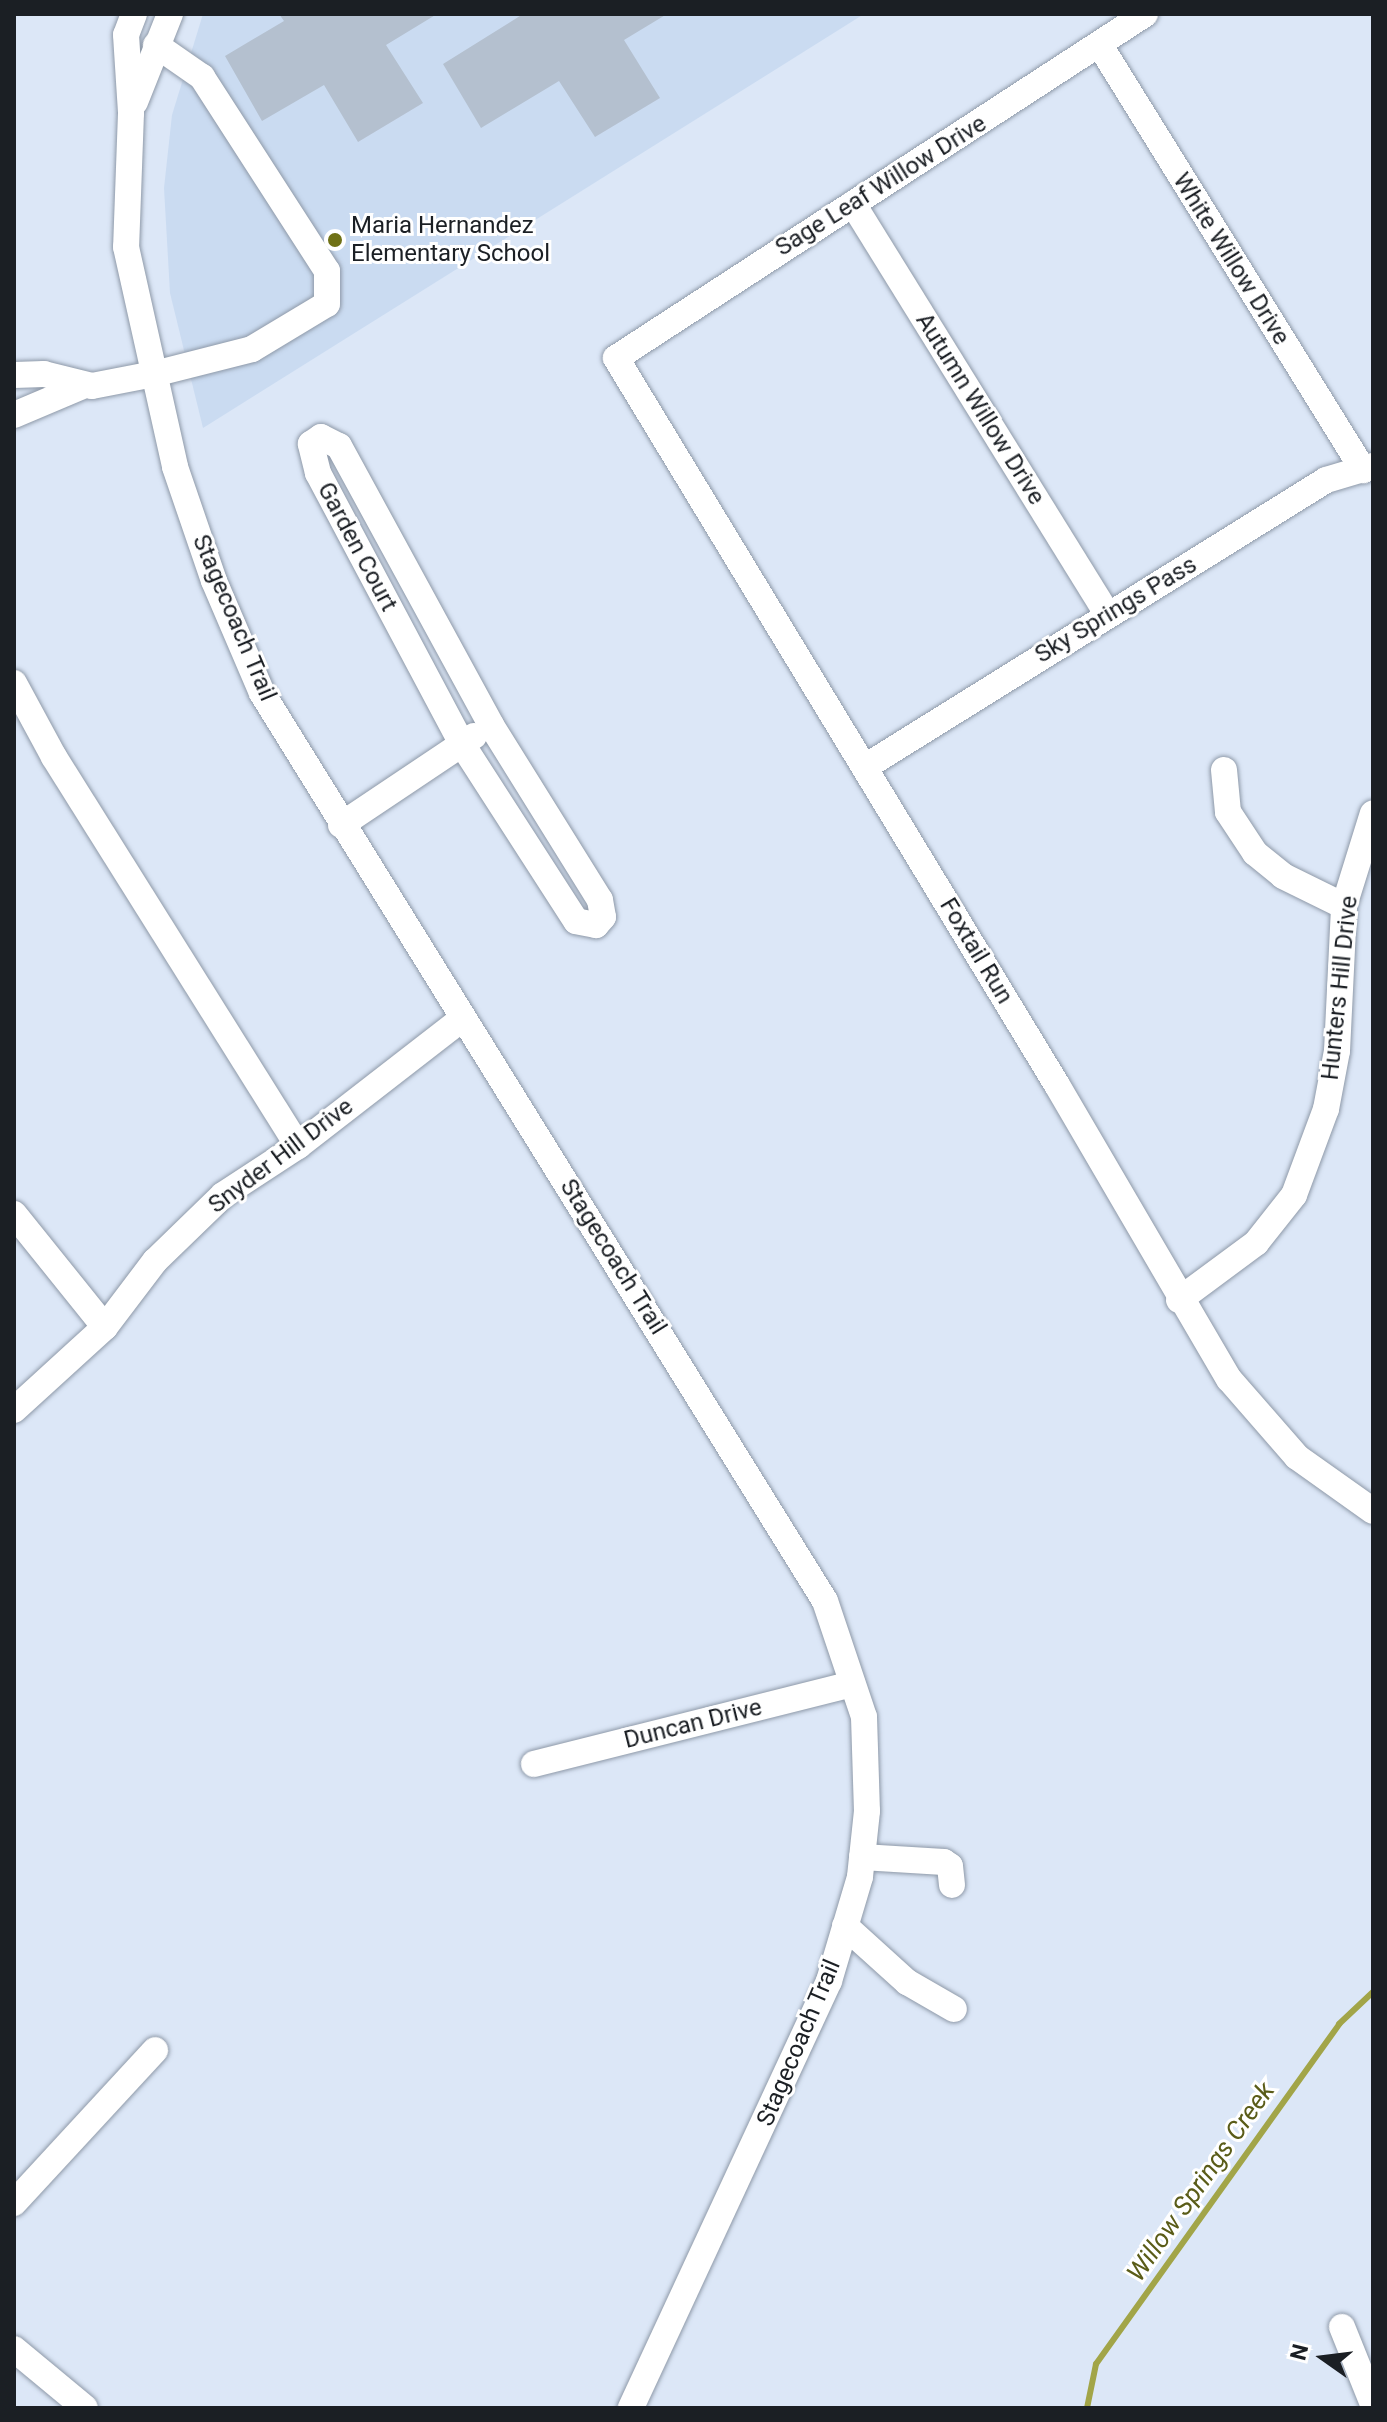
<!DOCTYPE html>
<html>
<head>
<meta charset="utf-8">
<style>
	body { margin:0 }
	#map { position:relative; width:1387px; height:2422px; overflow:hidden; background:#dce7f7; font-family:Roboto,sans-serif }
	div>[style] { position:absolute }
	.built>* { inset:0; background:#cadbf1 }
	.stream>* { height:6px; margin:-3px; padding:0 3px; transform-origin:3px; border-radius:3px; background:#a2a548 }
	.building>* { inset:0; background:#b4c0cf }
	.roads { filter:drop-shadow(0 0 2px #8e99a8) drop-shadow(0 0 2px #8e99a8) }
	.minor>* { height:26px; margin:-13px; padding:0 13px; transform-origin:13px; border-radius:13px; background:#fff }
	.dots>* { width:22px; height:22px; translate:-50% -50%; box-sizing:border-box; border:4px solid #fff; border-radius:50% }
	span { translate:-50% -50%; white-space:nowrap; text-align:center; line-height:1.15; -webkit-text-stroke:6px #fff; paint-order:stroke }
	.street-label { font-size:24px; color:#1b1f24 }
	.poi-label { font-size:24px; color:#1b1f24 }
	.left { translate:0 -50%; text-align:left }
	.water-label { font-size:26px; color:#5a5c18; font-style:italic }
	.frame { position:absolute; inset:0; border:16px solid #1b1f24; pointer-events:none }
	.north { position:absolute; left:1283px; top:2318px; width:80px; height:80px; -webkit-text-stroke:6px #fff; paint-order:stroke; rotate:284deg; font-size:22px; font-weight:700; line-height:32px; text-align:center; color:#1b1f24 }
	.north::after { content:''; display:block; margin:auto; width:28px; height:36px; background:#1b1f24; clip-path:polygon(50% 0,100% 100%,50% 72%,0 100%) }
</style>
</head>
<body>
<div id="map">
	<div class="built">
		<div style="clip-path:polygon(203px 14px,864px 14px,203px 428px,170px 293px,164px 188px,172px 115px)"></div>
	</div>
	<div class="stream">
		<div style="left:1087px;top:2408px;width:45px;rotate:-78.4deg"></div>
		<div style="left:1096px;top:2364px;width:418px;rotate:-54.4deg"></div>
		<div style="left:1339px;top:2024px;width:47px;rotate:-43.3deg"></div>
	</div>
	<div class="building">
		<div style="clip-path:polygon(279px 14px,437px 14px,386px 45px,423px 103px,358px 142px,324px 85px,262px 121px,225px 56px,284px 21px)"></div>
		<div style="clip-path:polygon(523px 14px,667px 14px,624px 40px,660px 98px,595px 137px,559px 81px,481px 128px,443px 64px)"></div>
	</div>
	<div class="roads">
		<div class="minor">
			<div style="left:134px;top:14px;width:22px;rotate:111deg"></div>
			<div style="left:126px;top:35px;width:78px;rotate:86.3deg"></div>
			<div style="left:131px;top:113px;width:134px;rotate:92.1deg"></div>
			<div style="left:126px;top:247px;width:225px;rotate:77.4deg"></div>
			<div style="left:175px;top:467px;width:120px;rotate:71.1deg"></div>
			<div style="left:214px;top:581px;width:122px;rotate:66.8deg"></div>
			<div style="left:262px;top:693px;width:1068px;rotate:58.2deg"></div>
			<div style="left:825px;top:1601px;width:122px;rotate:71.4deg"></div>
			<div style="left:864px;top:1717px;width:94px;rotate:88.2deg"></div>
			<div style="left:867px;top:1811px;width:66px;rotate:96.1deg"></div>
			<div style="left:860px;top:1877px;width:109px;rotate:106.6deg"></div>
			<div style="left:829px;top:1981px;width:471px;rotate:114.9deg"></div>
			<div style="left:1145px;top:14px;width:631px;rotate:146.96deg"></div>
			<div style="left:616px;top:358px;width:850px;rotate:58.76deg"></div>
			<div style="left:1057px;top:1085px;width:341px;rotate:59.7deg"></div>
			<div style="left:1229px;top:1379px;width:103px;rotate:48.9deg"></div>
			<div style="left:1297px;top:1457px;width:93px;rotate:35.4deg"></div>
			<div style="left:1101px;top:47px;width:498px;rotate:58.2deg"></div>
			<div style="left:135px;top:102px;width:95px;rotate:-68.3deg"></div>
			<div style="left:853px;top:204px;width:482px;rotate:58.2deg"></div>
			<div style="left:14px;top:375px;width:30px;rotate:-2deg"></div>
			<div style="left:44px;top:374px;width:49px;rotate:14deg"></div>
			<div style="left:92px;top:386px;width:63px;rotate:-11deg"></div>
			<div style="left:154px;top:374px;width:101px;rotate:-14.3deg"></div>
			<div style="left:252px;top:349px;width:87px;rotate:-31deg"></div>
			<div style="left:327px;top:304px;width:33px;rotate:-90deg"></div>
			<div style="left:327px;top:271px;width:231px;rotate:-122.8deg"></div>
			<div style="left:202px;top:77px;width:56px;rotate:-145.2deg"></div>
			<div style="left:14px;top:415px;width:77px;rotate:-22.9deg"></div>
			<div style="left:321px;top:437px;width:20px;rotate:27deg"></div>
			<div style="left:339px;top:446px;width:318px;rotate:61.4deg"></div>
			<div style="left:491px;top:725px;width:206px;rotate:58.1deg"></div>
			<div style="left:600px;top:900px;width:17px;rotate:80deg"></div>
			<div style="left:603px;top:917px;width:11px;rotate:131deg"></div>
			<div style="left:596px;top:925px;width:20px;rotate:-169deg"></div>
			<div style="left:576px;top:921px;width:211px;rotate:-122.8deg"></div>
			<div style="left:462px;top:744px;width:307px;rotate:-118deg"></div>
			<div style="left:318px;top:473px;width:30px;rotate:-104deg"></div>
			<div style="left:311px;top:444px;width:12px;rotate:-35deg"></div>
			<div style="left:14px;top:683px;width:84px;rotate:61.6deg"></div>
			<div style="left:54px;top:757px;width:459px;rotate:57.9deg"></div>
			<div style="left:865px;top:767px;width:543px;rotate:-31.9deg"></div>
			<div style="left:1326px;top:480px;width:49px;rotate:-16.6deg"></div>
			<div style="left:1224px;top:770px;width:42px;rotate:84.6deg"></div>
			<div style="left:1228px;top:812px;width:49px;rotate:56.6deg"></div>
			<div style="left:1255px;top:853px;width:36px;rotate:39deg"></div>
			<div style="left:1283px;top:876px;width:68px;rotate:26.2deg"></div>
			<div style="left:341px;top:825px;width:160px;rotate:-33.8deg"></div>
			<div style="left:14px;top:1214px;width:145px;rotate:51.2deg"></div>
			<div style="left:1179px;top:1300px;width:96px;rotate:-36.5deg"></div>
			<div style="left:1256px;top:1243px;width:61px;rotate:-51.6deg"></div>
			<div style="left:1294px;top:1195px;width:92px;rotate:-69.6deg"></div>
			<div style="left:1326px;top:1109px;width:59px;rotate:-79.3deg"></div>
			<div style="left:1337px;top:1051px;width:145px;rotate:-87.2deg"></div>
			<div style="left:1344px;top:906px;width:97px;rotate:-72.7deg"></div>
			<div style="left:14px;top:1410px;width:123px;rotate:-42.4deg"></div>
			<div style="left:105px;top:1327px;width:83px;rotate:-52.9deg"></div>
			<div style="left:155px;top:1261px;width:95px;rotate:-44.1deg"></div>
			<div style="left:223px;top:1195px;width:90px;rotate:-33.2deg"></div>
			<div style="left:298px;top:1146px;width:207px;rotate:-37.8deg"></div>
			<div style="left:534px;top:1764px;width:328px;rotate:-14.1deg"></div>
			<div style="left:862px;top:1857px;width:82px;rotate:3.5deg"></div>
			<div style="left:944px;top:1862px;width:7px;rotate:34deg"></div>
			<div style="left:950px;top:1866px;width:19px;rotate:84deg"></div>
			<div style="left:845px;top:1926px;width:84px;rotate:42.1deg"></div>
			<div style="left:907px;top:1982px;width:54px;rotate:29.9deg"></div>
			<div style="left:14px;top:2203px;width:208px;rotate:-47.3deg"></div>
			<div style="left:1342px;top:2327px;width:83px;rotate:68.1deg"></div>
			<div style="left:14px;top:2349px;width:92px;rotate:39.7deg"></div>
		</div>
	</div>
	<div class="dots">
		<div style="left:335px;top:240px;background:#6f7116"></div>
	</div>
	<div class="street-label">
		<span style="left:881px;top:186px;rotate:-32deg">Sage Leaf Willow Drive</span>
		<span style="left:1231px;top:259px;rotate:58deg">White Willow Drive</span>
		<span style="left:980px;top:409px;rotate:58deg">Autumn Willow Drive</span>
		<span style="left:357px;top:547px;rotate:62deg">Garden Court</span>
		<span style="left:1116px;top:610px;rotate:-31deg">Sky Springs Pass</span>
		<span style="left:234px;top:618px;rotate:67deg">Stagecoach Trail</span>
		<span style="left:976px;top:951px;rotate:59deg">Foxtail Run</span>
		<span style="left:1340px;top:988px;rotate:-84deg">Hunters Hill Drive</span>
		<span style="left:281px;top:1156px;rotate:-37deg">Snyder Hill Drive</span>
		<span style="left:613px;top:1257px;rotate:58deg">Stagecoach Trail</span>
		<span style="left:693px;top:1724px;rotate:-14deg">Duncan Drive</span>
		<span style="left:799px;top:2043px;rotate:-67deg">Stagecoach Trail</span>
	</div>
	<div class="poi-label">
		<span class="left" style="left:351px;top:240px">Maria Hernandez<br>Elementary School</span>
	</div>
	<div class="water-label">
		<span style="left:1201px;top:2182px;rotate:-55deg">Willow Springs Creek</span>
	</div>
	<div class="frame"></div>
	<div class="north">N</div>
</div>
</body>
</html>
